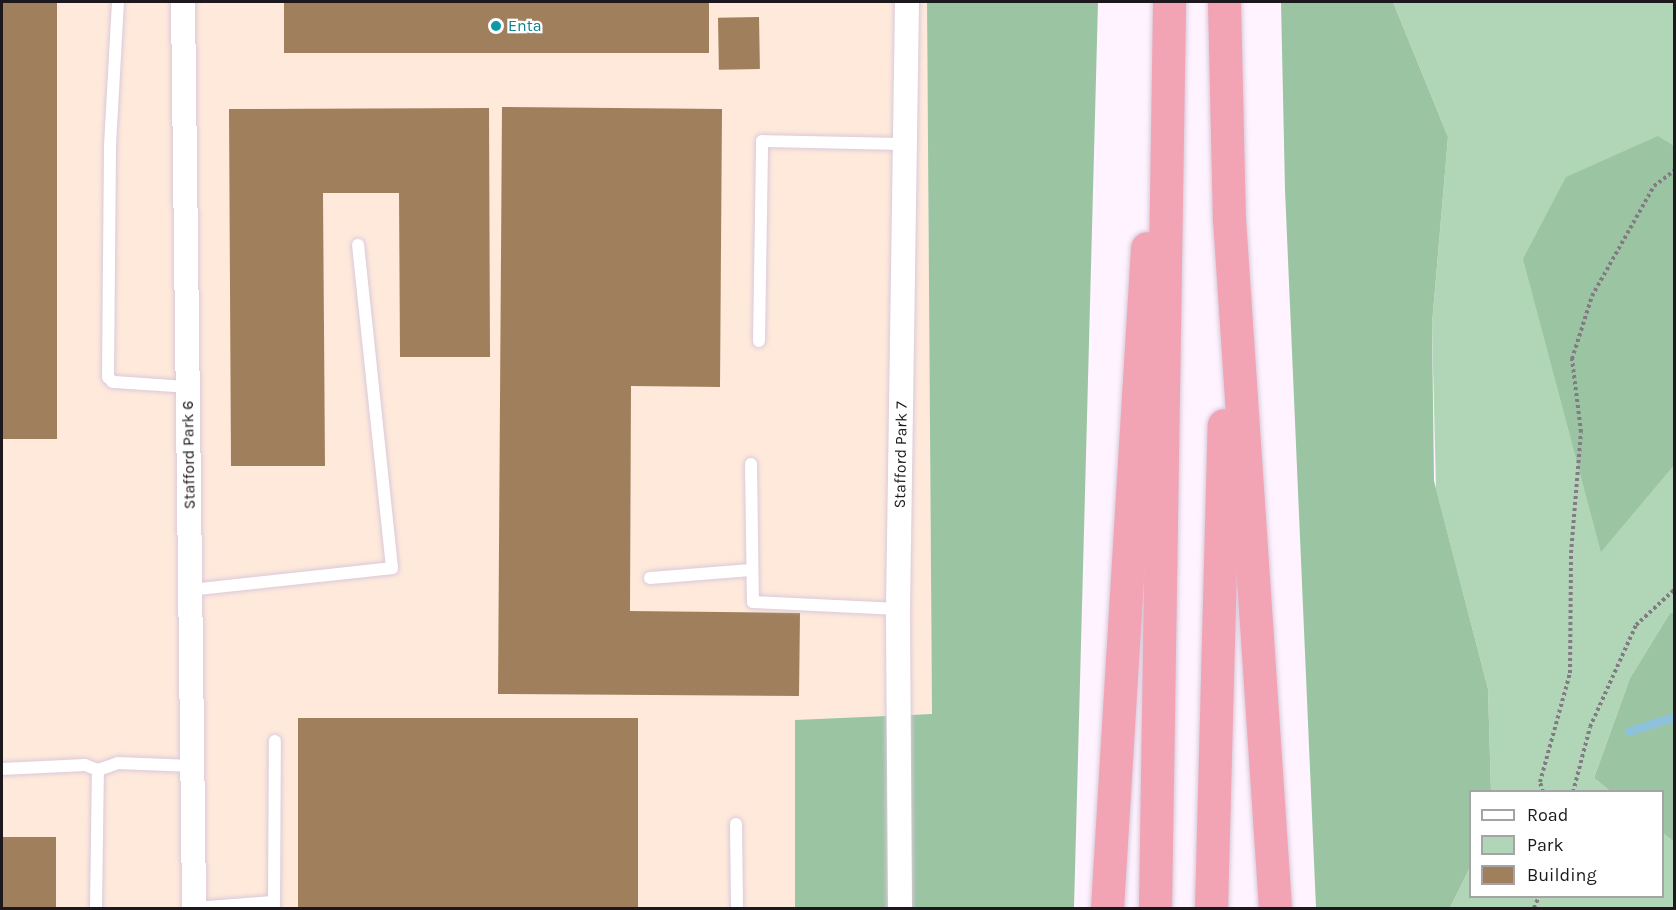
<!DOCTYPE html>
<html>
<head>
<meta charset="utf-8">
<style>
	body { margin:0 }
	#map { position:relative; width:1676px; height:910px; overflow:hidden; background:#fef3fe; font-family:Karla,sans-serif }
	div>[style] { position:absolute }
	.industrial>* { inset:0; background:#fee9db }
	.green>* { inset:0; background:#b1d6b7 }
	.forest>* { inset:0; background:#9bc4a2 }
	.stream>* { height:9px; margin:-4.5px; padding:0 4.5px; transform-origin:4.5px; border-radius:4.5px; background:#8ec2da }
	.building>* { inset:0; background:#a07f5c; transform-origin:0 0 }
	.path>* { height:4px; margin-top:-2px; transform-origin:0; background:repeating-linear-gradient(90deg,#827b83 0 3px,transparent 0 6px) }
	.roads { filter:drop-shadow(0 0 2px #dac9da) drop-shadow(0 0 2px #dac9da) }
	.service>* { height:12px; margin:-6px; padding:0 6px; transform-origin:6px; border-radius:6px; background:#fff }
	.minor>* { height:24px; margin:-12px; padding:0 12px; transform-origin:12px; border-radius:12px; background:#fff }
	.motorway>* { height:33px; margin:-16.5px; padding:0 16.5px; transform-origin:16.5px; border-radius:16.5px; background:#f2a4b5 }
	.dots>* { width:16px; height:16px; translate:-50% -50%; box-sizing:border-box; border:3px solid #fff; border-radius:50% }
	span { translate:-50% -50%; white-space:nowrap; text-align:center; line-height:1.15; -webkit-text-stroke:4.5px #fff; paint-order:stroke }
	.culture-label { font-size:16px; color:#0d838f }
	.left { translate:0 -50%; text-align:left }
	.street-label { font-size:16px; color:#1d181e }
	.frame { position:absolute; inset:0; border:3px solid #1d181e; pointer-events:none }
	.legend { position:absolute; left:1469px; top:790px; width:195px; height:108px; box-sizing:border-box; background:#fff; border:2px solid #a5a3a5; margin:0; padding:8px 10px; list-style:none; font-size:18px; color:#1d181e }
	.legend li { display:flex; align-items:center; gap:12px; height:30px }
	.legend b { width:30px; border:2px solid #a5a3a5 }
</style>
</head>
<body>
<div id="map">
	<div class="industrial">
		<div style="clip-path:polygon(2px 2px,927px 2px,932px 714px,795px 720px,795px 908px,2px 908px)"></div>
	</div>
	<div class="green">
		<div style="clip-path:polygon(1393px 2px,1674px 2px,1674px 613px,1670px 613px,1630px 678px,1594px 778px,1610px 791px,1491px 791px,1488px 689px,1436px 489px,1432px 324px,1448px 137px)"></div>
		<div style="clip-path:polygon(1663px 833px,1674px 842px,1674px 908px,1450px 908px,1470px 867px,1470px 896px,1662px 896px)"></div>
	</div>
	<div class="forest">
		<div style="clip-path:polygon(927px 2px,1098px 2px,1074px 908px,795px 908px,795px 720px,932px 714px)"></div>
		<div style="clip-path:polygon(1281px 2px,1393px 2px,1448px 137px,1432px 324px,1434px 481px,1488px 689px,1491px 791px,1470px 792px,1470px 867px,1450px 908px,1316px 908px,1285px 190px)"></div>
		<div style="clip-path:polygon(1658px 136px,1674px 146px,1674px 465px,1601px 552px,1523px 259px,1566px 177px)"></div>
		<div style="clip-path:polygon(1670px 613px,1674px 613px,1674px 842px,1663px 833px,1662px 792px,1610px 791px,1594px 778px,1630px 678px)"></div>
	</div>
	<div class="stream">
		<div style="left:1629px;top:731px;width:47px;rotate:-17.3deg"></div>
	</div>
	<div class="building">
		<div style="left:2px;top:2px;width:55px;height:437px"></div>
		<div style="left:284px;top:2px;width:425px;height:51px"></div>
		<div style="left:759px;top:17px;width:52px;height:41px;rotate:89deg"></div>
		<div style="clip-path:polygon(502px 107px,722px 109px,720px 387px,631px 386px,630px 611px,800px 613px,799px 696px,498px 694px)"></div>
		<div style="clip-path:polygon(489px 108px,490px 357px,400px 357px,399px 193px,323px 193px,325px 466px,231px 466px,229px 109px)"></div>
		<div style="left:298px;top:718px;width:340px;height:190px"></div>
		<div style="left:2px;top:837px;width:54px;height:71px"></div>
	</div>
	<div class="path">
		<div style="left:1543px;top:792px;width:10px;rotate:-107deg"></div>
		<div style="left:1540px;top:782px;width:113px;rotate:-74.6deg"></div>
		<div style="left:1570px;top:673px;width:120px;rotate:-89.5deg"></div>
		<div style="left:1571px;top:553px;width:121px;rotate:-85.3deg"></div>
		<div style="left:1581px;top:432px;width:74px;rotate:-97deg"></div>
		<div style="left:1572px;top:359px;width:66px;rotate:-72.4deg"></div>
		<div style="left:1592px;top:296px;width:126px;rotate:-60.6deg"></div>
		<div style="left:1654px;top:186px;width:25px;rotate:-37deg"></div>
		<div style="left:1573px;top:792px;width:67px;rotate:-75.3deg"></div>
		<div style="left:1590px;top:727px;width:112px;rotate:-65.7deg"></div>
		<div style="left:1636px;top:625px;width:52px;rotate:-42.6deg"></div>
		<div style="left:1534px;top:908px;width:13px;rotate:-67deg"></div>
	</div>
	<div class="roads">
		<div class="service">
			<div style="left:118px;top:2px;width:145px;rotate:93.2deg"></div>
			<div style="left:110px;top:147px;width:230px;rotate:90.5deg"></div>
			<div style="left:108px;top:377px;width:7px;rotate:45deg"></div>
			<div style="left:113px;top:382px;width:75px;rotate:3.8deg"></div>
			<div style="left:759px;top:341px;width:200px;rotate:-89.1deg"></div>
			<div style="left:762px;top:141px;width:145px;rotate:1.2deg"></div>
			<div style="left:751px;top:464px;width:138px;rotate:89.2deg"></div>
			<div style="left:753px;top:602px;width:145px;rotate:2.8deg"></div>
			<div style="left:650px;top:578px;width:101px;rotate:-4.5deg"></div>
			<div style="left:190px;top:590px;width:203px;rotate:-6.2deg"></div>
			<div style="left:392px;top:568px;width:325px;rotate:-96deg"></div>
			<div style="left:2px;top:769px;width:83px;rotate:-2.8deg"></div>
			<div style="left:85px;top:765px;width:14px;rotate:21deg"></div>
			<div style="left:736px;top:824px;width:84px;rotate:89.3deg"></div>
			<div style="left:96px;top:908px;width:138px;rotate:-89.2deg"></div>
			<div style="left:98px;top:770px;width:21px;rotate:-19deg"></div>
			<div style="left:118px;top:763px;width:74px;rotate:2.3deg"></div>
			<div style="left:194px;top:908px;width:80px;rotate:-4.3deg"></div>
			<div style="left:274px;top:908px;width:167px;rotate:-89.7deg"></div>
		</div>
		<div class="minor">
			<div style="left:183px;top:2px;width:906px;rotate:89.3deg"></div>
			<div style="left:900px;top:908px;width:299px;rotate:-90.4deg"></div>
			<div style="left:898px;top:609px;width:607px;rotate:-89.15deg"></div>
		</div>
		<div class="motorway">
			<div style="left:1224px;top:2px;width:217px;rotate:88.7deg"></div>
			<div style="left:1229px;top:219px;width:691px;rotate:86.18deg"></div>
			<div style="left:1107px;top:908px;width:661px;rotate:-86.53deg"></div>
			<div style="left:1155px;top:908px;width:906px;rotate:-89.11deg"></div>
			<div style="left:1211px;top:908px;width:483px;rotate:-88.5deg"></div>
		</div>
	</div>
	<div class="dots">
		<div style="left:496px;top:26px;background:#0f9aa8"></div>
	</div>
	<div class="culture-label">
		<span class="left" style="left:508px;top:26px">Enta</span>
	</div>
	<div class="street-label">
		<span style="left:189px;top:455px;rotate:-91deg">Stafford Park 6</span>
		<span style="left:901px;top:455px;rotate:-89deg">Stafford Park 7</span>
	</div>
	<div class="frame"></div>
	<ul class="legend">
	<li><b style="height:8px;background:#fff"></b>Road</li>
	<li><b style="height:16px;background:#b1d6b7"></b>Park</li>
	<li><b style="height:16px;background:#a07f5c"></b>Building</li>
	</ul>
</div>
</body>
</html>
